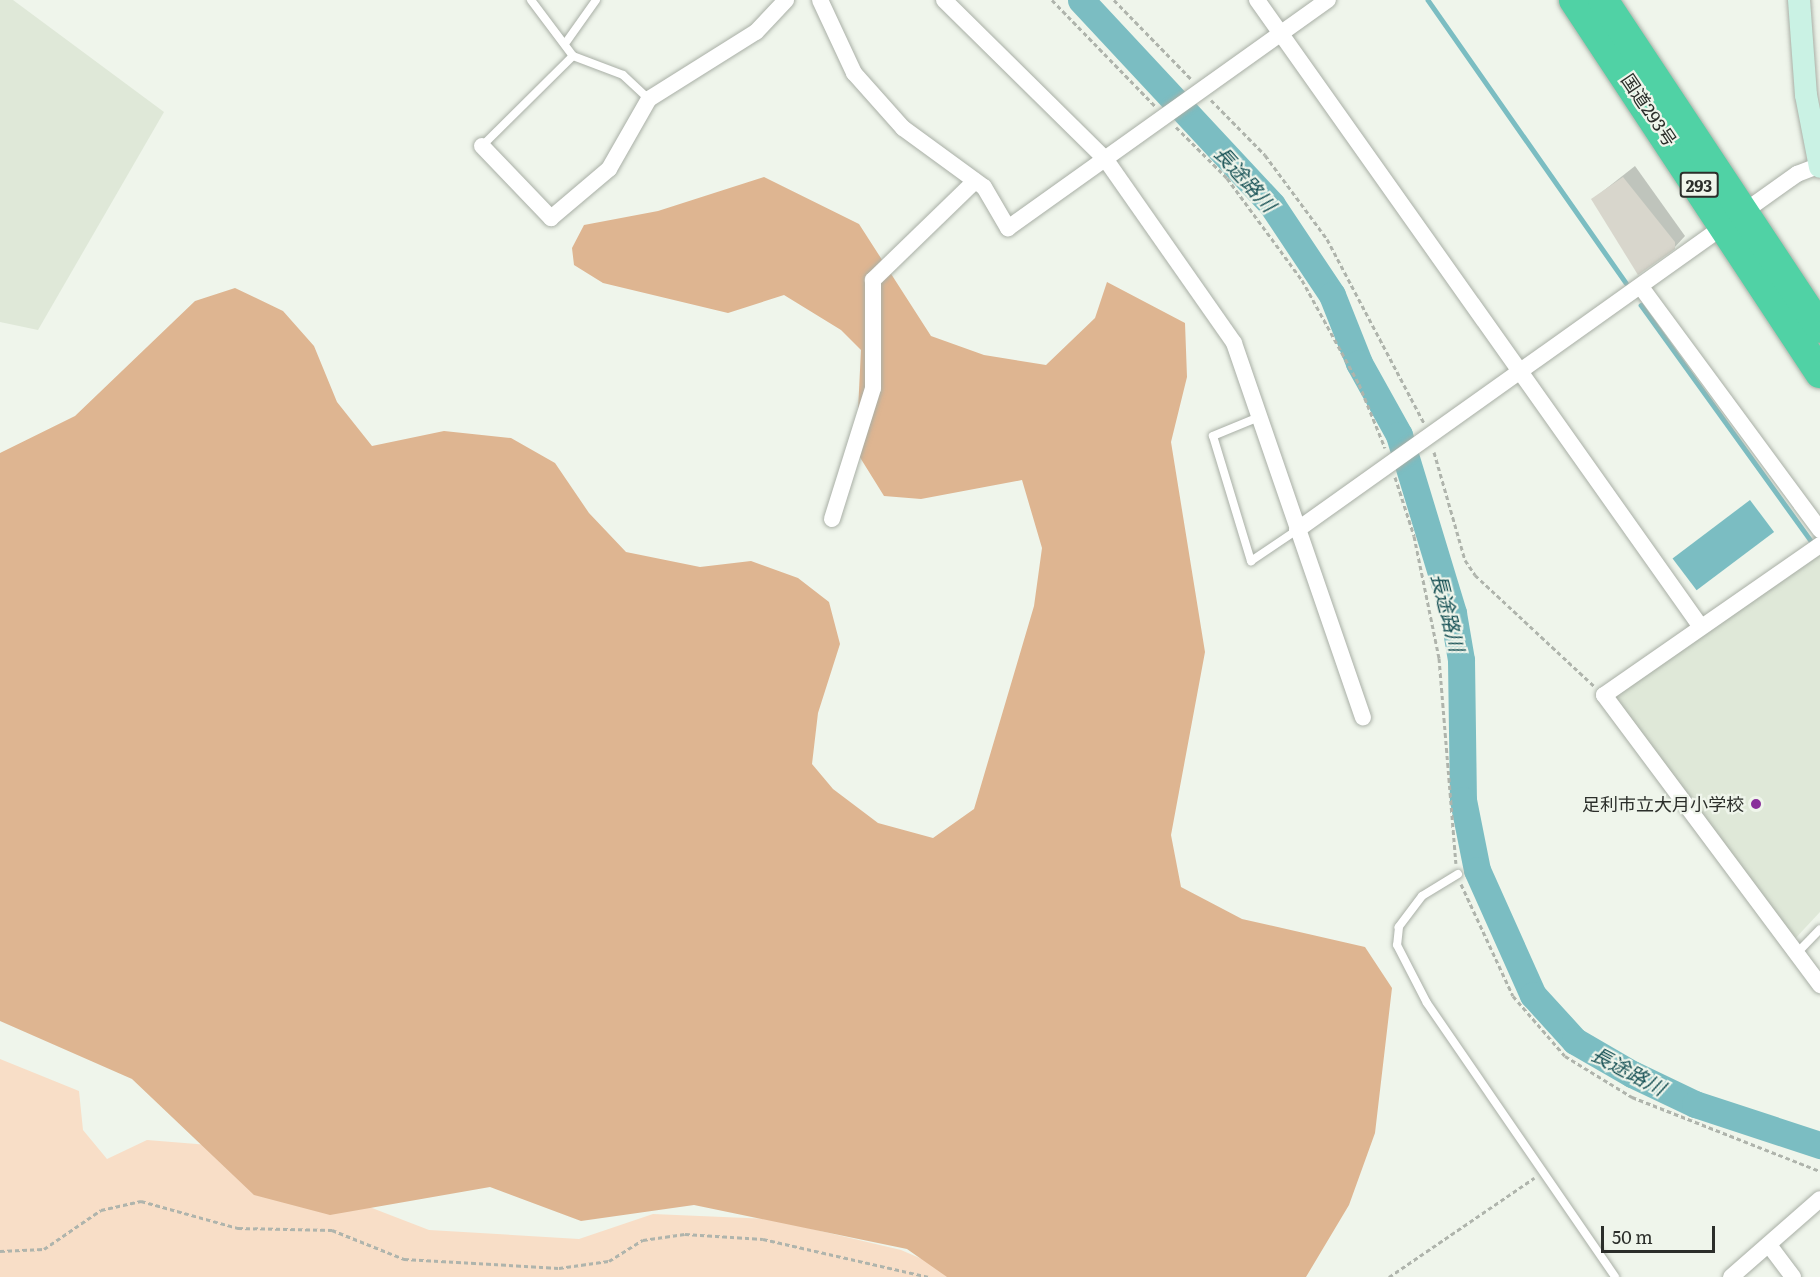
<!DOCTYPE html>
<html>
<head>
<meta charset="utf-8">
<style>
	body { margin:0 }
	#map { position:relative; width:1820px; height:1277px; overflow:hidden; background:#eff5eb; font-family:Literata,"Noto Sans JP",serif }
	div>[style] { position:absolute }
	.built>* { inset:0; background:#dfe8d8 }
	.green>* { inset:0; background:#f8dec7 }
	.forest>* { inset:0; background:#deb591 }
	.water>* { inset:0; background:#7bbdc2; transform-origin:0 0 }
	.shadow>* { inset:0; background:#0003 }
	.stream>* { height:4.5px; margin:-2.25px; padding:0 2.25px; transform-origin:2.25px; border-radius:2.25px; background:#7bbdc2 }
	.river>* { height:27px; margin:-13.5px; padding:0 13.5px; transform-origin:13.5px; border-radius:13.5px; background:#7bbdc2 }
	.building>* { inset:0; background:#d8d6cc }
	.path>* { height:3px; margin-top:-1.5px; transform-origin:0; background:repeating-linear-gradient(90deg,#afb4ac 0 4.5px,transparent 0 7.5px) }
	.roads { filter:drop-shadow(0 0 2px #a9afa6) drop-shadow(0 0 2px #a9afa6) }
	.lane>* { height:8px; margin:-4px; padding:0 4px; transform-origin:4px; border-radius:4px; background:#fff }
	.street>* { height:16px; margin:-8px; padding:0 8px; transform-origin:8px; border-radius:8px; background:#fff }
	.secondary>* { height:22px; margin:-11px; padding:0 11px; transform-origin:11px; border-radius:11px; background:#caf2e4 }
	.highway>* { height:30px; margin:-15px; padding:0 15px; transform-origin:15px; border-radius:15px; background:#50d2a5 }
	.dots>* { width:16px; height:16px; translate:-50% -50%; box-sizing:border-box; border:3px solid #eff5eb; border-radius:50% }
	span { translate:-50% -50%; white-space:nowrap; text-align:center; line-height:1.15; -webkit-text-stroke:4.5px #eff5eb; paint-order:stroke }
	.shield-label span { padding:2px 4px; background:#eff5eb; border:2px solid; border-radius:4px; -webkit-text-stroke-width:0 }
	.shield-label { font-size:16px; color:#2b2e2a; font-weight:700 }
	.street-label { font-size:18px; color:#2b2e2a }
	.poi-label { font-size:18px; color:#2b2e2a }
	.right { translate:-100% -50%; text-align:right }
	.water-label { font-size:20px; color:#175155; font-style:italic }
	.scale { position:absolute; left:1601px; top:1226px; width:114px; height:27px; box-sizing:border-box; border:3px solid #2b2e2a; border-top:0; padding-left:8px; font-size:18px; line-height:21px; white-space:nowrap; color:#2b2e2a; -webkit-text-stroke:4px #eff5eb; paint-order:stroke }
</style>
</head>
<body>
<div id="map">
	<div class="built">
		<div style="clip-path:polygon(0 0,13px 0,164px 112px,38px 330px,0 322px)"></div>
		<div style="clip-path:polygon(1820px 555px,1820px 912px,1792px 942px,1615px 696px)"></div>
	</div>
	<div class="green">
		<div style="clip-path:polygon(0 1059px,79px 1091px,83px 1130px,107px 1159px,147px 1140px,209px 1145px,429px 1230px,579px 1239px,653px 1214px,770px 1219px,901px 1250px,964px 1277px,0 1277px)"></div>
	</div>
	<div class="forest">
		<div style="clip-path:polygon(764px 177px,859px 224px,931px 336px,984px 355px,1046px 365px,1095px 318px,1107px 282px,1185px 323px,1187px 377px,1171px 442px,1205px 652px,1171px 835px,1181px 887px,1242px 919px,1365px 947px,1392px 988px,1375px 1133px,1349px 1205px,1306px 1277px,947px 1277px,907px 1249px,694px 1205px,581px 1221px,490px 1187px,330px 1215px,254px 1195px,132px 1079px,0 1021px,0 453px,75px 416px,195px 301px,235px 288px,283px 311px,314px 346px,337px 402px,372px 446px,444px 431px,511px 438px,555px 463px,589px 513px,626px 552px,700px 567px,751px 561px,798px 578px,829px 602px,840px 644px,818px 713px,812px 764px,833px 789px,878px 823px,933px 838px,974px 809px,1034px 606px,1042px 548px,1022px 480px,921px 499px,884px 496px,856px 451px,861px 350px,841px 330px,784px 295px,728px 313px,603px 283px,574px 265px,572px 248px,584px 225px,658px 211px)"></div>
	</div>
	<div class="water">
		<div style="left:1750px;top:500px;width:40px;height:97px;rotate:53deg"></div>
	</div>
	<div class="shadow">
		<div style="clip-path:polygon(1635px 166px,1685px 236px,1674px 248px,1593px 199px)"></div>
	</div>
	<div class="stream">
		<div style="left:1428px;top:0;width:345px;rotate:55deg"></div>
		<div style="left:1641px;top:305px;width:292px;rotate:54.2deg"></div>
	</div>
	<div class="river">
		<div style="left:1081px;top:0;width:280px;rotate:47deg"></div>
		<div style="left:1272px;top:205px;width:108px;rotate:56.3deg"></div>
		<div style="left:1332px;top:295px;width:73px;rotate:68.3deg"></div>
		<div style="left:1359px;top:363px;width:82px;rotate:60.9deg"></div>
		<div style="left:1399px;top:435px;width:186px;rotate:73.1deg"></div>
		<div style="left:1453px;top:613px;width:48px;rotate:80.3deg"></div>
		<div style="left:1461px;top:660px;width:140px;rotate:89.2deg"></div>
		<div style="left:1463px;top:800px;width:71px;rotate:78.7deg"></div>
		<div style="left:1477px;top:870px;width:137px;rotate:65.9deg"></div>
		<div style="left:1533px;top:995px;width:62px;rotate:47.6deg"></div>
		<div style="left:1575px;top:1041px;width:66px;rotate:30.1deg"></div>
		<div style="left:1632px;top:1074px;width:70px;rotate:25.5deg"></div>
		<div style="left:1695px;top:1104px;width:132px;rotate:18.2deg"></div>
	</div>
	<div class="building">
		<div style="clip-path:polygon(1623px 177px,1675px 242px,1675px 249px,1638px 275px,1591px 199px)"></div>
	</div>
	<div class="path">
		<div style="left:1052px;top:0;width:148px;rotate:45.8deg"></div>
		<div style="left:1114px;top:0;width:112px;rotate:45.7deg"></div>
		<div style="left:1211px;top:100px;width:77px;rotate:45.5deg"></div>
		<div style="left:1265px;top:155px;width:104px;rotate:53.6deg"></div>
		<div style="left:1327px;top:239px;width:208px;rotate:62.2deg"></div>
		<div style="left:1176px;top:127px;width:72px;rotate:45deg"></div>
		<div style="left:1227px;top:178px;width:127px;rotate:53.7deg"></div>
		<div style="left:1302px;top:280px;width:119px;rotate:61.3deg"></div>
		<div style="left:1359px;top:384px;width:69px;rotate:67.9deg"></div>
		<div style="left:1434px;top:452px;width:112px;rotate:74deg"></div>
		<div style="left:1465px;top:560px;width:18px;rotate:56deg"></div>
		<div style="left:1475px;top:575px;width:163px;rotate:43deg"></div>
		<div style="left:1395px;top:477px;width:62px;rotate:72.1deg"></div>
		<div style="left:1414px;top:536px;width:125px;rotate:78.4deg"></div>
		<div style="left:1439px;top:658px;width:206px;rotate:85.3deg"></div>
		<div style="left:1461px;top:884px;width:123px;rotate:65.1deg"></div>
		<div style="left:1513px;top:996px;width:79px;rotate:49.1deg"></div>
		<div style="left:1565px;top:1056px;width:79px;rotate:31.5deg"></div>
		<div style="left:1632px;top:1097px;width:202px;rotate:21.5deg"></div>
		<div style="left:0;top:1251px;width:44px;rotate:-2.6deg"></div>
		<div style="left:44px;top:1249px;width:69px;rotate:-34.4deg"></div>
		<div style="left:101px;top:1210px;width:41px;rotate:-12.7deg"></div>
		<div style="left:141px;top:1201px;width:101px;rotate:15.6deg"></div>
		<div style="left:238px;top:1228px;width:94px;rotate:1.2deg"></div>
		<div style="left:332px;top:1230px;width:78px;rotate:21.9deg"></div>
		<div style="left:404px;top:1259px;width:155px;rotate:3.3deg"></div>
		<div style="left:559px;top:1268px;width:50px;rotate:-8deg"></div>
		<div style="left:609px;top:1261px;width:40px;rotate:-32deg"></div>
		<div style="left:643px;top:1240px;width:42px;rotate:-8.1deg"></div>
		<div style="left:685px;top:1234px;width:78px;rotate:3.7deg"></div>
		<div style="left:763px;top:1239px;width:170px;rotate:12.9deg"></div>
		<div style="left:1389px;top:1277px;width:176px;rotate:-34.3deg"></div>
	</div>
	<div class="roads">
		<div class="lane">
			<div style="left:567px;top:41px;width:50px;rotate:-54.7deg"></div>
			<div style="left:573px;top:56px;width:53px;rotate:20.8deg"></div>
			<div style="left:623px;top:75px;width:35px;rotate:43deg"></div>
			<div style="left:482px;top:146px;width:128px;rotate:-44.7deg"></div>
			<div style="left:573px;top:56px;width:70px;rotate:-126.9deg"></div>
			<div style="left:1259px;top:417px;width:50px;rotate:157.6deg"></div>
			<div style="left:1213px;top:436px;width:131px;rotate:73.1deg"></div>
			<div style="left:1251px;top:561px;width:55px;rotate:-34deg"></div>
			<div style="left:1458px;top:874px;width:42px;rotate:148.6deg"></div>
			<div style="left:1422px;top:896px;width:39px;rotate:127deg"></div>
			<div style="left:1399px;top:927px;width:18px;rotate:96deg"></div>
			<div style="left:1397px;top:945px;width:65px;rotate:62.7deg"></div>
			<div style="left:1427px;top:1003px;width:332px;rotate:55.5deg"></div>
			<div style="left:1797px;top:953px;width:33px;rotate:-46deg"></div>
		</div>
		<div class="street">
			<div style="left:820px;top:0;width:81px;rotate:65deg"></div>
			<div style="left:854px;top:73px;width:74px;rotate:48.3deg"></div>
			<div style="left:903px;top:128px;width:100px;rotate:36.1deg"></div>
			<div style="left:984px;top:187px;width:48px;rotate:59.7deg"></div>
			<div style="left:1008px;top:228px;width:393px;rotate:-35.5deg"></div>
			<div style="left:944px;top:0;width:228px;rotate:44.6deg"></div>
			<div style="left:1106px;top:160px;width:223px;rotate:55deg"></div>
			<div style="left:1234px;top:343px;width:396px;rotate:71deg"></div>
			<div style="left:1257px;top:0;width:768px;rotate:54.7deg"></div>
			<div style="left:482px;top:146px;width:100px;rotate:46.2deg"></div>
			<div style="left:551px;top:218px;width:76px;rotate:-40.2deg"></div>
			<div style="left:609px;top:169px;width:81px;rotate:-60.3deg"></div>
			<div style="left:649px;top:99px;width:126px;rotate:-32.1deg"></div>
			<div style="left:756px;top:32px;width:44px;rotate:-46.8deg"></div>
			<div style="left:1641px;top:287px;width:302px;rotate:53.6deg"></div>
			<div style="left:832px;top:519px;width:137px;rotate:-72.6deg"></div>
			<div style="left:873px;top:388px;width:108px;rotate:-90deg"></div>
			<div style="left:873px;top:280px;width:142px;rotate:-44.1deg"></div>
			<div style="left:1297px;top:530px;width:614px;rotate:-35.45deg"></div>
			<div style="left:1797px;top:174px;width:25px;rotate:-21deg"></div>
			<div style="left:1820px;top:545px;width:263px;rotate:145.2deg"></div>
			<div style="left:1604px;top:695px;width:362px;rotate:53.3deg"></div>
			<div style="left:1769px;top:1245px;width:40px;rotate:53deg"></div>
			<div style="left:1731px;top:1277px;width:118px;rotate:-41.2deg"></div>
		</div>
		<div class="secondary">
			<div style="left:1799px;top:0;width:95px;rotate:85.8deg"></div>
			<div style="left:1806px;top:95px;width:73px;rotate:79deg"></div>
		</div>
		<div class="highway">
			<div style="left:1574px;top:0;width:447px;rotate:56.6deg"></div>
			<div style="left:1603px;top:0;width:393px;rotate:56.5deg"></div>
		</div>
	</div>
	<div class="dots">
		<div style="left:1756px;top:804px;background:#892f9a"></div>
	</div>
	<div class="shield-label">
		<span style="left:1699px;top:185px">293</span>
	</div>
	<div class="street-label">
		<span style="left:1649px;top:110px;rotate:56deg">国道293号</span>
	</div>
	<div class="poi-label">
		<span class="right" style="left:1744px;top:804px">足利市立大月小学校</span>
	</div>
	<div class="water-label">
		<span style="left:1246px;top:178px;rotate:48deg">長途路川</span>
		<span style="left:1449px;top:612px;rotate:76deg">長途路川</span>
		<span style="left:1629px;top:1070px;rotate:28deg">長途路川</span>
	</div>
	<div class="scale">50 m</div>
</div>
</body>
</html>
